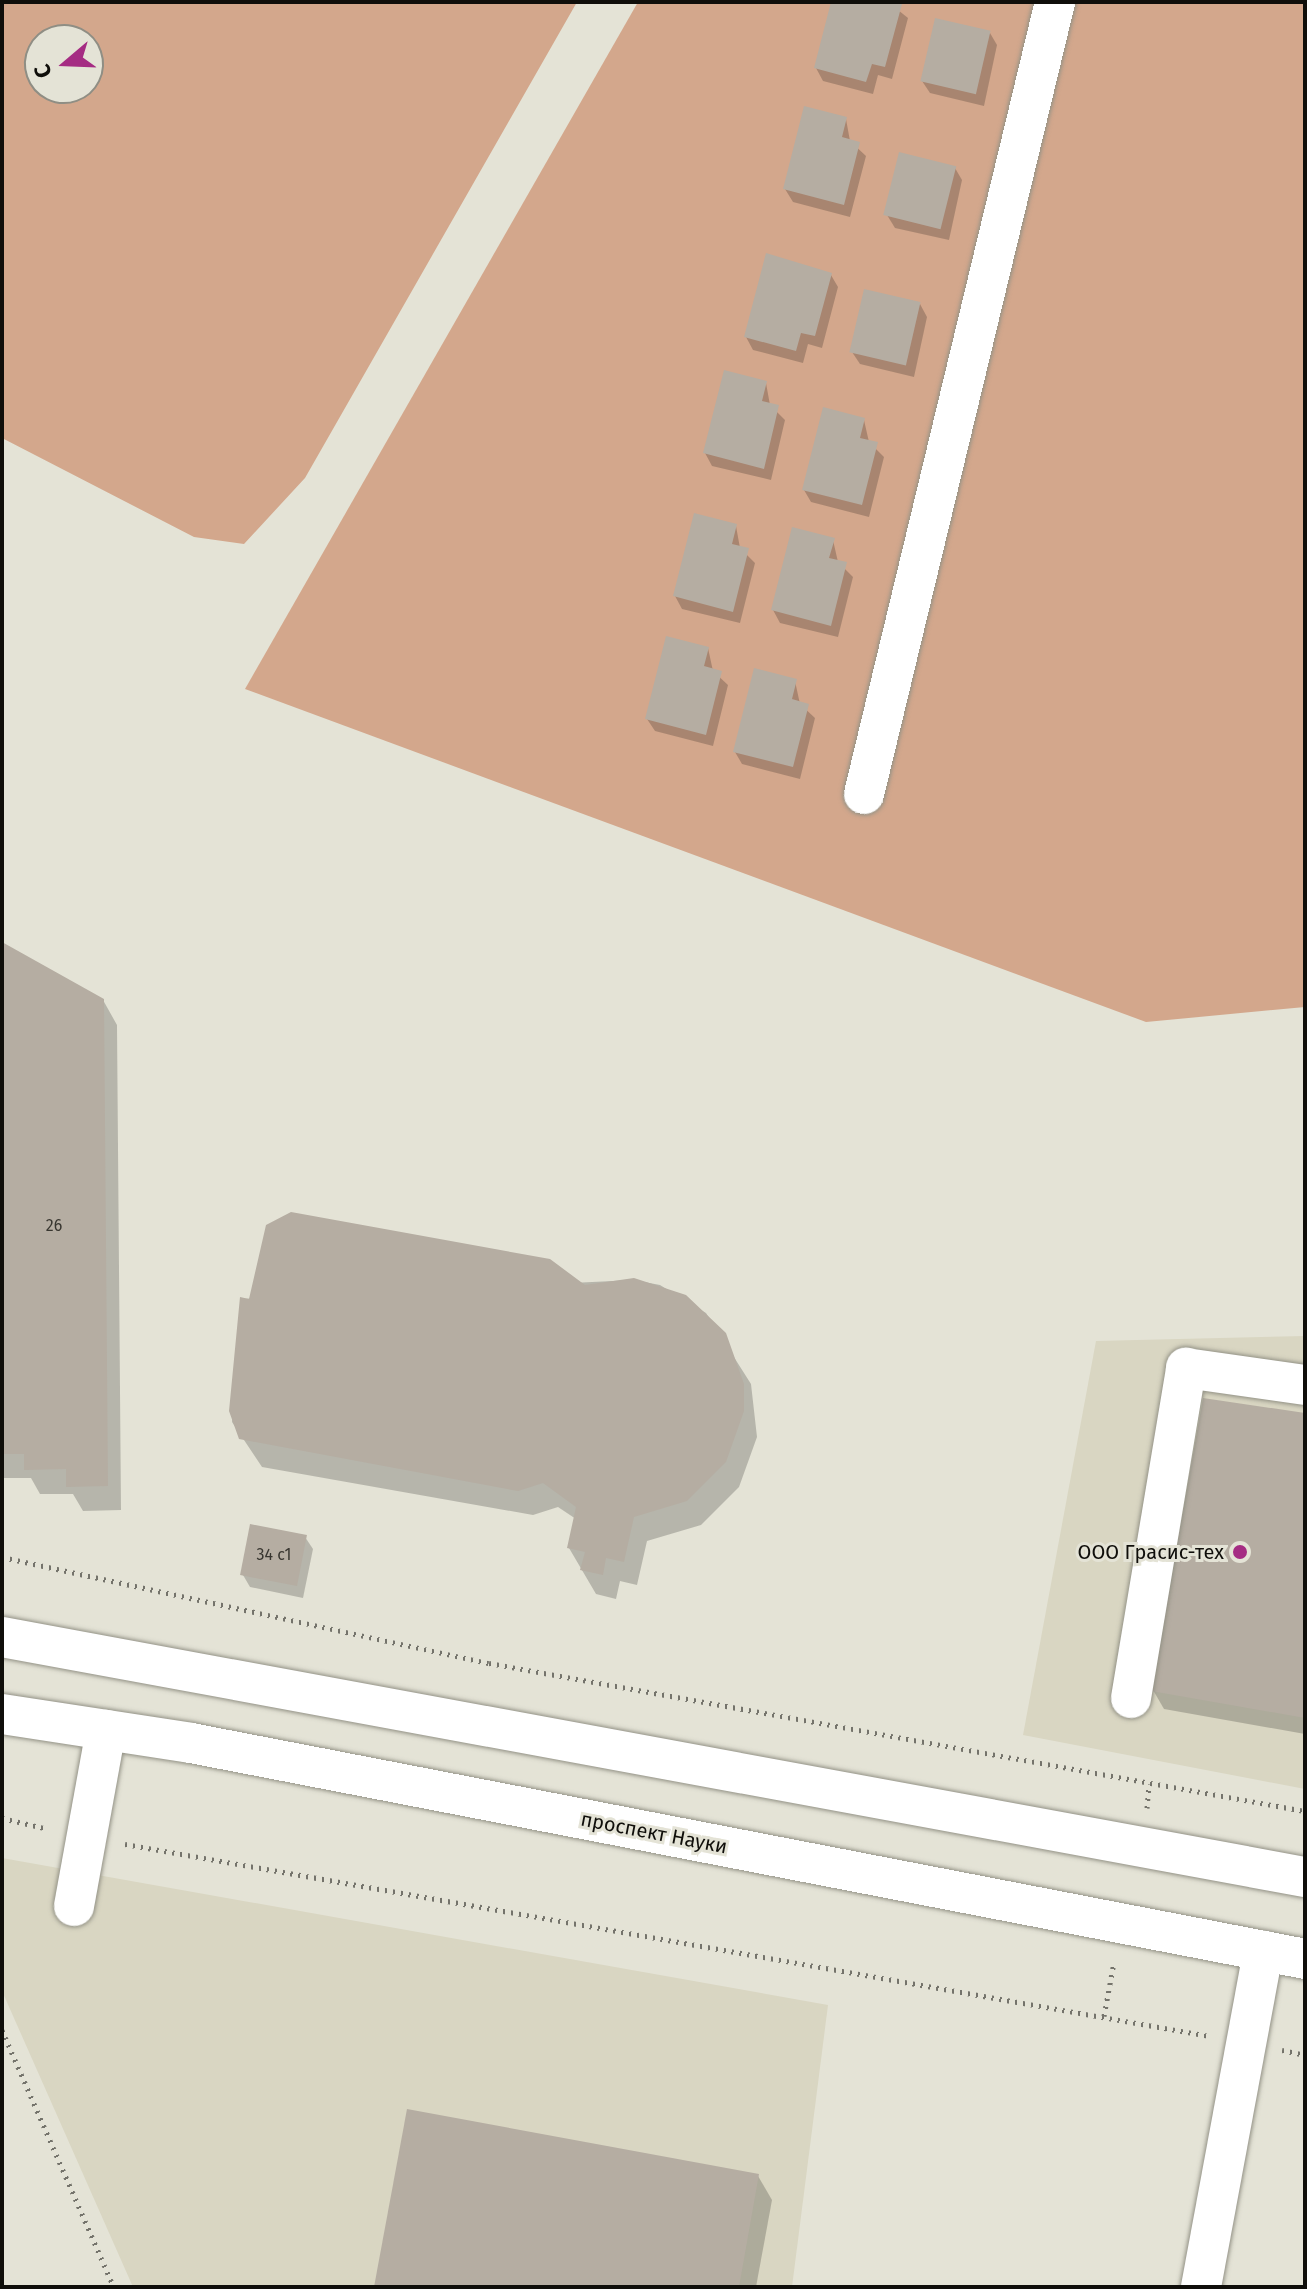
<!DOCTYPE html>
<html>
<head>
<meta charset="utf-8">
<style>
	body { margin:0 }
	#map { position:relative; width:1307px; height:2289px; overflow:hidden; background:#e4e3d6; font-family:"Fira Sans",sans-serif }
	div>[style] { position:absolute }
	.built>* { inset:0; background:#d9d6c2 }
	.green>* { inset:0; background:#d3a78c }
	.shadow>* { inset:0; background:#0003 }
	.building>* { inset:0; background:#b5ada2; transform-origin:0 0 }
	.path>* { height:5px; margin-top:-2.5px; transform-origin:0; background:repeating-linear-gradient(90deg,#74736b 0 2px,transparent 0 8px) }
	.roads { filter:drop-shadow(0 0 2px #939286) drop-shadow(0 0 2px #939286) }
	.minor>* { height:40px; margin:-20px; padding:0 20px; transform-origin:20px; border-radius:20px; background:#fff }
	.dots>* { width:22px; height:22px; translate:-50% -50%; box-sizing:border-box; border:4px solid #e4e3d6; border-radius:50% }
	span { translate:-50% -50%; white-space:nowrap; text-align:center; line-height:1.15; -webkit-text-stroke:6px #e4e3d6; paint-order:stroke }
	.number-label { font-size:16px; color:#383630 }
	.number-label span { -webkit-text-stroke-width:0 }
	.poi-label { font-size:20px; color:#0f0e0a }
	.right { translate:-100% -50%; text-align:right }
	.street-label { font-size:20px; color:#0f0e0a }
	.frame { position:absolute; inset:0; border:4px solid #0f0e0a; pointer-events:none }
	.north { position:absolute; left:24px; top:24px; width:80px; height:80px; box-sizing:border-box; background:#e4e3d6; border:2px solid #8f8e84; border-radius:50%; rotate:251deg; font-size:22px; font-weight:700; line-height:32px; text-align:center; color:#0f0e0a }
	.north::after { content:''; display:block; margin:auto; width:28px; height:36px; background:#a52c83; clip-path:polygon(50% 0,100% 100%,50% 72%,0 100%) }
</style>
</head>
<body>
<div id="map">
	<div class="built">
		<div style="clip-path:polygon(1305px 1336px,1305px 1789px,1023px 1735px,1096px 1341px)"></div>
		<div style="clip-path:polygon(2px 1858px,828px 2005px,792px 2287px,133px 2287px,2px 1991px)"></div>
	</div>
	<div class="green">
		<div style="clip-path:polygon(evenodd,2px 2px,577px 2px,305px 478px,244px 544px,194px 537px,2px 438px,2px 2px,40px 40px,88px 40px,88px 88px,40px 88px,40px 40px)"></div>
		<div style="clip-path:polygon(638px 2px,1305px 2px,1305px 1007px,1146px 1022px,245px 689px)"></div>
	</div>
	<div class="shadow">
		<div style="clip-path:polygon(833px 2px,888px 2px,908px 18px,892px 79px,878px 75px,873px 94px,823px 81px,816px 68px)"></div>
		<div style="clip-path:polygon(990px 33px,997px 45px,984px 106px,930px 93px,922px 81px)"></div>
		<div style="clip-path:polygon(846px 119px,850px 141px,866px 156px,850px 217px,793px 202px,785px 189px)"></div>
		<div style="clip-path:polygon(955px 168px,962px 180px,949px 240px,895px 228px,887px 215px)"></div>
		<div style="clip-path:polygon(831px 275px,838px 287px,822px 348px,808px 344px,803px 363px,753px 350px,746px 337px)"></div>
		<div style="clip-path:polygon(920px 304px,927px 317px,914px 377px,860px 364px,852px 352px)"></div>
		<div style="clip-path:polygon(766px 383px,770px 405px,785px 420px,771px 480px,712px 466px,705px 453px)"></div>
		<div style="clip-path:polygon(864px 420px,869px 442px,884px 457px,869px 517px,811px 502px,804px 490px)"></div>
		<div style="clip-path:polygon(736px 526px,740px 548px,755px 563px,740px 623px,682px 609px,675px 596px)"></div>
		<div style="clip-path:polygon(833px 540px,838px 562px,853px 577px,838px 637px,780px 623px,773px 610px)"></div>
		<div style="clip-path:polygon(708px 648px,713px 671px,728px 685px,713px 746px,655px 731px,647px 719px)"></div>
		<div style="clip-path:polygon(795px 681px,800px 704px,815px 718px,800px 779px,742px 764px,735px 752px)"></div>
		<div style="clip-path:polygon(2px 944px,103px 1000px,117px 1025px,121px 1510px,83px 1511px,73px 1494px,40px 1494px,31px 1478px,2px 1478px)"></div>
		<div style="clip-path:polygon(634px 1280px,660px 1285px,706px 1313px,751px 1384px,757px 1437px,739px 1487px,701px 1525px,647px 1541px,637px 1585px,620px 1581px,616px 1599px,596px 1594px,569px 1548px,576px 1519px,558px 1507px,533px 1515px,262px 1467px,232px 1422px,242px 1299px)"></div>
		<div style="clip-path:polygon(1305px 1416px,1305px 1734px,1164px 1709px,1153px 1690px)"></div>
		<div style="clip-path:polygon(305px 1537px,313px 1549px,303px 1598px,250px 1587px,243px 1575px)"></div>
		<div style="clip-path:polygon(758px 2176px,772px 2200px,756px 2287px,376px 2287px)"></div>
	</div>
	<div class="building">
		<div style="clip-path:polygon(831px 2px,902px 4px,885px 67px,872px 64px,866px 82px,814px 68px)"></div>
		<div style="left:935px;top:18px;width:57px;height:65px;rotate:13deg"></div>
		<div style="clip-path:polygon(804px 106px,847px 117px,842px 137px,860px 142px,844px 205px,783px 189px)"></div>
		<div style="left:899px;top:152px;width:59px;height:65px;rotate:14deg"></div>
		<div style="clip-path:polygon(766px 253px,832px 273px,815px 336px,801px 333px,796px 351px,744px 337px)"></div>
		<div style="left:864px;top:289px;width:58px;height:65px;rotate:13deg"></div>
		<div style="clip-path:polygon(724px 370px,767px 381px,762px 401px,779px 405px,764px 469px,703px 453px)"></div>
		<div style="clip-path:polygon(823px 407px,865px 418px,860px 438px,878px 442px,862px 505px,802px 490px)"></div>
		<div style="clip-path:polygon(694px 513px,737px 524px,732px 544px,749px 548px,733px 612px,673px 596px)"></div>
		<div style="clip-path:polygon(792px 527px,835px 538px,829px 558px,847px 562px,831px 626px,771px 610px)"></div>
		<div style="clip-path:polygon(666px 636px,709px 647px,704px 666px,722px 671px,706px 735px,645px 719px)"></div>
		<div style="clip-path:polygon(754px 668px,797px 679px,792px 699px,809px 704px,793px 767px,733px 752px)"></div>
		<div style="clip-path:polygon(2px 942px,104px 999px,108px 1486px,66px 1487px,66px 1469px,24px 1470px,24px 1454px,2px 1454px)"></div>
		<div style="clip-path:polygon(291px 1212px,550px 1259px,585px 1285px,634px 1278px,686px 1295px,726px 1333px,744px 1384px,744px 1411px,726px 1462px,687px 1501px,634px 1517px,624px 1562px,606px 1558px,603px 1575px,580px 1570px,585px 1552px,567px 1548px,576px 1507px,543px 1483px,518px 1491px,239px 1439px,229px 1411px,240px 1297px,249px 1299px,266px 1225px)"></div>
		<div style="clip-path:polygon(1203px 1398px,1305px 1413px,1305px 1718px,1151px 1691px)"></div>
		<div style="left:250px;top:1524px;width:58px;height:52px;rotate:11deg"></div>
		<div style="clip-path:polygon(407px 2109px,759px 2174px,739px 2287px,374px 2287px)"></div>
	</div>
	<div class="path">
		<div style="left:2px;top:1557px;width:498px;rotate:12.3deg"></div>
		<div style="left:489px;top:1663px;width:829px;rotate:10.28deg"></div>
		<div style="left:1147px;top:1808px;width:24px;rotate:-85deg"></div>
		<div style="left:2px;top:1818px;width:47px;rotate:13.4deg"></div>
		<div style="left:125px;top:1844px;width:1102px;rotate:10.04deg"></div>
		<div style="left:1104px;top:2016px;width:55px;rotate:-79.5deg"></div>
		<div style="left:2px;top:2030px;width:280px;rotate:66.5deg"></div>
		<div style="left:1282px;top:2050px;width:24px;rotate:12deg"></div>
	</div>
	<div class="roads">
		<div class="minor">
			<div style="left:864px;top:794px;width:815px;rotate:-76.44deg"></div>
			<div style="left:2px;top:1637px;width:1325px;rotate:10.44deg"></div>
			<div style="left:1131px;top:1698px;width:335px;rotate:-80.5deg"></div>
			<div style="left:1186px;top:1368px;width:120px;rotate:8.1deg"></div>
			<div style="left:2px;top:1714px;width:191px;rotate:8.7deg"></div>
			<div style="left:191px;top:1743px;width:1135px;rotate:10.97deg"></div>
			<div style="left:74px;top:1906px;width:179px;rotate:-79.7deg"></div>
			<div style="left:1201px;top:2287px;width:342px;rotate:-79.5deg"></div>
		</div>
	</div>
	<div class="dots">
		<div style="left:1240px;top:1552px;background:#a52c83"></div>
	</div>
	<div class="number-label">
		<span style="left:54px;top:1226px">26</span>
		<span style="left:274px;top:1555px">34 с1</span>
	</div>
	<div class="poi-label">
		<span class="right" style="left:1224px;top:1552px">ООО Грасис-тех</span>
	</div>
	<div class="street-label">
		<span style="left:654px;top:1833px;rotate:11deg">проспект Науки</span>
	</div>
	<div class="frame"></div>
	<div class="north">С</div>
</div>
</body>
</html>
